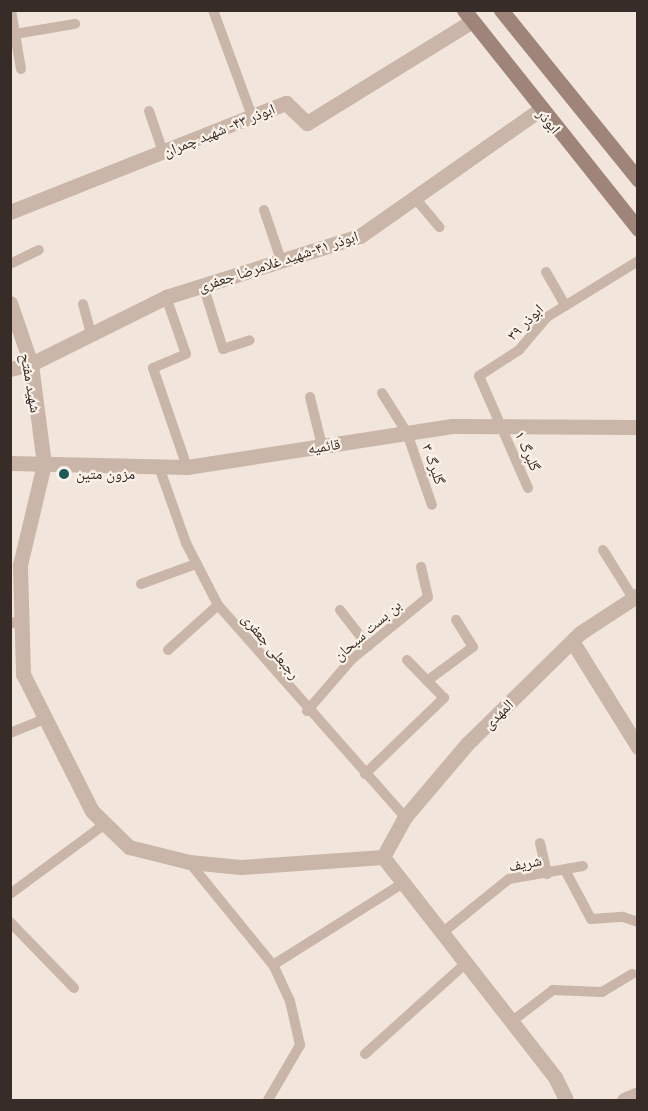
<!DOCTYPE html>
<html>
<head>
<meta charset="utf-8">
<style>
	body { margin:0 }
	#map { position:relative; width:648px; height:1111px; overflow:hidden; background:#f2e6dc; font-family:"Noto Sans","Noto Naskh Arabic",sans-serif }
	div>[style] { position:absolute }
	.lane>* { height:10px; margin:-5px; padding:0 5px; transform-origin:5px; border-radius:5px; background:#cab6a8 }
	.street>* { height:15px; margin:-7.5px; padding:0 7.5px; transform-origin:7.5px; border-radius:7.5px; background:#cab6a8 }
	.secondary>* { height:15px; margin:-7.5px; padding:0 7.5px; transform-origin:7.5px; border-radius:7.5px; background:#9e8479 }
	.dots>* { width:16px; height:16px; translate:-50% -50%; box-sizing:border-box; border:3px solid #faf1e9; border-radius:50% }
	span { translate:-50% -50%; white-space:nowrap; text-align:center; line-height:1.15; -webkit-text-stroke:4.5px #faf1e9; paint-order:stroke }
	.street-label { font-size:15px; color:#372c28 }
	.poi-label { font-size:15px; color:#372c28 }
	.left { translate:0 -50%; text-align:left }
	.frame { position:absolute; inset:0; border:12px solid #372c28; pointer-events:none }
</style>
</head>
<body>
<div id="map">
	<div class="lane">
		<div style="left:11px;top:10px;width:60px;rotate:80.4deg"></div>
		<div style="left:213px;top:10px;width:113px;rotate:69.8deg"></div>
		<div style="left:15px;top:34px;width:61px;rotate:-9.5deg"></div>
		<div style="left:149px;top:111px;width:43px;rotate:71.1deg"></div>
		<div style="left:415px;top:198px;width:38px;rotate:50deg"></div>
		<div style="left:264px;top:210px;width:53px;rotate:71.2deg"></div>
		<div style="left:10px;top:264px;width:32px;rotate:-26deg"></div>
		<div style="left:546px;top:272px;width:39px;rotate:60deg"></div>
		<div style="left:203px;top:285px;width:67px;rotate:72.6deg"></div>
		<div style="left:223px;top:349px;width:28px;rotate:-18deg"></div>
		<div style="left:166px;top:297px;width:60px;rotate:70.7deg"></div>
		<div style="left:186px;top:354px;width:36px;rotate:157deg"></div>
		<div style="left:153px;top:368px;width:105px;rotate:71deg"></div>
		<div style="left:83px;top:304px;width:31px;rotate:75deg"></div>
		<div style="left:382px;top:393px;width:47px;rotate:58deg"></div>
		<div style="left:407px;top:433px;width:76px;rotate:70.9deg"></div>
		<div style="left:310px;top:397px;width:50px;rotate:76.2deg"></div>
		<div style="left:159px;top:467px;width:81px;rotate:70.4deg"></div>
		<div style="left:186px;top:543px;width:70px;rotate:62.7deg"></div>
		<div style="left:218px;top:605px;width:283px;rotate:48.6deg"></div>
		<div style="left:528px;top:488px;width:122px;rotate:-113.6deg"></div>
		<div style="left:479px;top:376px;width:48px;rotate:-33deg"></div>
		<div style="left:519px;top:350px;width:43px;rotate:-49.7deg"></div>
		<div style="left:547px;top:317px;width:107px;rotate:-31.6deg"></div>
		<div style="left:603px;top:550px;width:57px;rotate:58deg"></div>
		<div style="left:141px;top:584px;width:59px;rotate:-20deg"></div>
		<div style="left:340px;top:610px;width:46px;rotate:52.1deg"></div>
		<div style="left:10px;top:624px;width:13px;rotate:-23deg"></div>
		<div style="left:168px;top:650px;width:67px;rotate:-42deg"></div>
		<div style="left:427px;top:681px;width:57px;rotate:-36.5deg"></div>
		<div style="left:473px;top:647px;width:32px;rotate:-122deg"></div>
		<div style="left:307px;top:711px;width:69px;rotate:-49.1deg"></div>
		<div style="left:352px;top:659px;width:98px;rotate:-39.2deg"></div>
		<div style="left:428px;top:597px;width:31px;rotate:-103deg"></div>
		<div style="left:10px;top:733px;width:37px;rotate:-22deg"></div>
		<div style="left:365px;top:774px;width:110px;rotate:-43.9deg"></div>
		<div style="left:444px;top:698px;width:53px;rotate:-134.2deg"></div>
		<div style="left:540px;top:843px;width:32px;rotate:77deg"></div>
		<div style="left:189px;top:862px;width:133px;rotate:50.8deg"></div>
		<div style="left:273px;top:965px;width:154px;rotate:-32.2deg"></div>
		<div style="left:565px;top:870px;width:55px;rotate:62deg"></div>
		<div style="left:591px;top:919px;width:32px;rotate:-4deg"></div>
		<div style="left:623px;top:917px;width:16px;rotate:18deg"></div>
		<div style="left:10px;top:894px;width:118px;rotate:-36.4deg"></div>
		<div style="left:10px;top:922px;width:92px;rotate:45.9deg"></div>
		<div style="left:442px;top:933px;width:86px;rotate:-38.9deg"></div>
		<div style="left:509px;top:879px;width:75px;rotate:-10deg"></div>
		<div style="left:511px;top:1022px;width:53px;rotate:-37.3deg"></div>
		<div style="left:553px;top:990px;width:49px;rotate:2.3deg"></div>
		<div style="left:602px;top:992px;width:35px;rotate:-31deg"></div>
		<div style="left:365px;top:1054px;width:136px;rotate:-42deg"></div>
		<div style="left:268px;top:1100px;width:64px;rotate:-59.8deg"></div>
		<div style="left:300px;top:1045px;width:45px;rotate:-102.8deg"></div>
		<div style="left:290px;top:1001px;width:40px;rotate:-115deg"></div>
	</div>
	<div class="street">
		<div style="left:10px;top:212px;width:297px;rotate:-21.6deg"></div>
		<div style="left:286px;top:103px;width:29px;rotate:44deg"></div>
		<div style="left:307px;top:123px;width:194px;rotate:-31.7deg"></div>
		<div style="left:10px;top:303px;width:65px;rotate:71deg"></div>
		<div style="left:31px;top:364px;width:101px;rotate:82.6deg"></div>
		<div style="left:44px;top:464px;width:104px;rotate:103.4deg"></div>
		<div style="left:20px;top:565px;width:109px;rotate:88.4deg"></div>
		<div style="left:23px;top:674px;width:153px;rotate:63.3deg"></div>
		<div style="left:92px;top:811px;width:52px;rotate:44.2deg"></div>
		<div style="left:129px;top:847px;width:62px;rotate:14deg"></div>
		<div style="left:189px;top:862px;width:52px;rotate:5.5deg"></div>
		<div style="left:241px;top:867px;width:142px;rotate:-4deg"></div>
		<div style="left:10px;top:369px;width:22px;rotate:-13deg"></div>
		<div style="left:31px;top:364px;width:151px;rotate:-26.4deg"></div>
		<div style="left:166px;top:297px;width:203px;rotate:-17.5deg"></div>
		<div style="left:360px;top:236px;width:219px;rotate:-35.1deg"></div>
		<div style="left:10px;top:463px;width:177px;rotate:1.3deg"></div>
		<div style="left:187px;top:467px;width:268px;rotate:-8.8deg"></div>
		<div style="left:452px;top:426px;width:186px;rotate:0.3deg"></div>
		<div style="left:572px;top:641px;width:125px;rotate:58.1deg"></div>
		<div style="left:383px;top:857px;width:46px;rotate:-61.2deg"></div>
		<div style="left:405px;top:817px;width:96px;rotate:-49.7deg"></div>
		<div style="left:467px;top:744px;width:158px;rotate:-44.5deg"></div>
		<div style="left:580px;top:633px;width:69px;rotate:-33.2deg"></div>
		<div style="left:383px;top:857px;width:279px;rotate:52deg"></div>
		<div style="left:555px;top:1077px;width:25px;rotate:64deg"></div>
		<div style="left:624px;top:1100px;width:15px;rotate:-23deg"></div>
	</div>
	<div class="secondary">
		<div style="left:464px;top:10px;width:280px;rotate:51.5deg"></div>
		<div style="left:501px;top:10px;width:218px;rotate:51deg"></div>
	</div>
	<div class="dots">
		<div style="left:64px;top:474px;background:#1d5959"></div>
	</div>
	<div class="street-label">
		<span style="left:549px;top:121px;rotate:50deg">ابوذر</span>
		<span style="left:219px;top:130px;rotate:-22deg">ابوذر ۴۳- شهید چمران</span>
		<span style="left:278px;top:261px;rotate:-18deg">ابوذر ۴۱-شهید غلامرضا جعفری</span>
		<span style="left:525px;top:322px;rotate:-45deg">ابوذر ۳۹</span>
		<span style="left:31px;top:383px;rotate:80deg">شهید مفتح</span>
		<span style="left:324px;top:446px;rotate:-9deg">قائمیه</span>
		<span style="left:528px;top:451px;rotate:66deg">گلبرگ ۱</span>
		<span style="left:434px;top:464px;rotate:71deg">گلبرگ ۳</span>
		<span style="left:367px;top:630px;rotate:-41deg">بن بست سبحان</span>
		<span style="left:271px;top:646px;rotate:50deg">رجبعلی جعفری</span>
		<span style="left:498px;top:714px;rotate:-45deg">المهدی</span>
		<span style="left:525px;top:863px;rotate:-11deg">شریف</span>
	</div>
	<div class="poi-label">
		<span class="left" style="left:76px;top:474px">مزون متین</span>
	</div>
	<div class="frame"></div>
</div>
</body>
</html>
